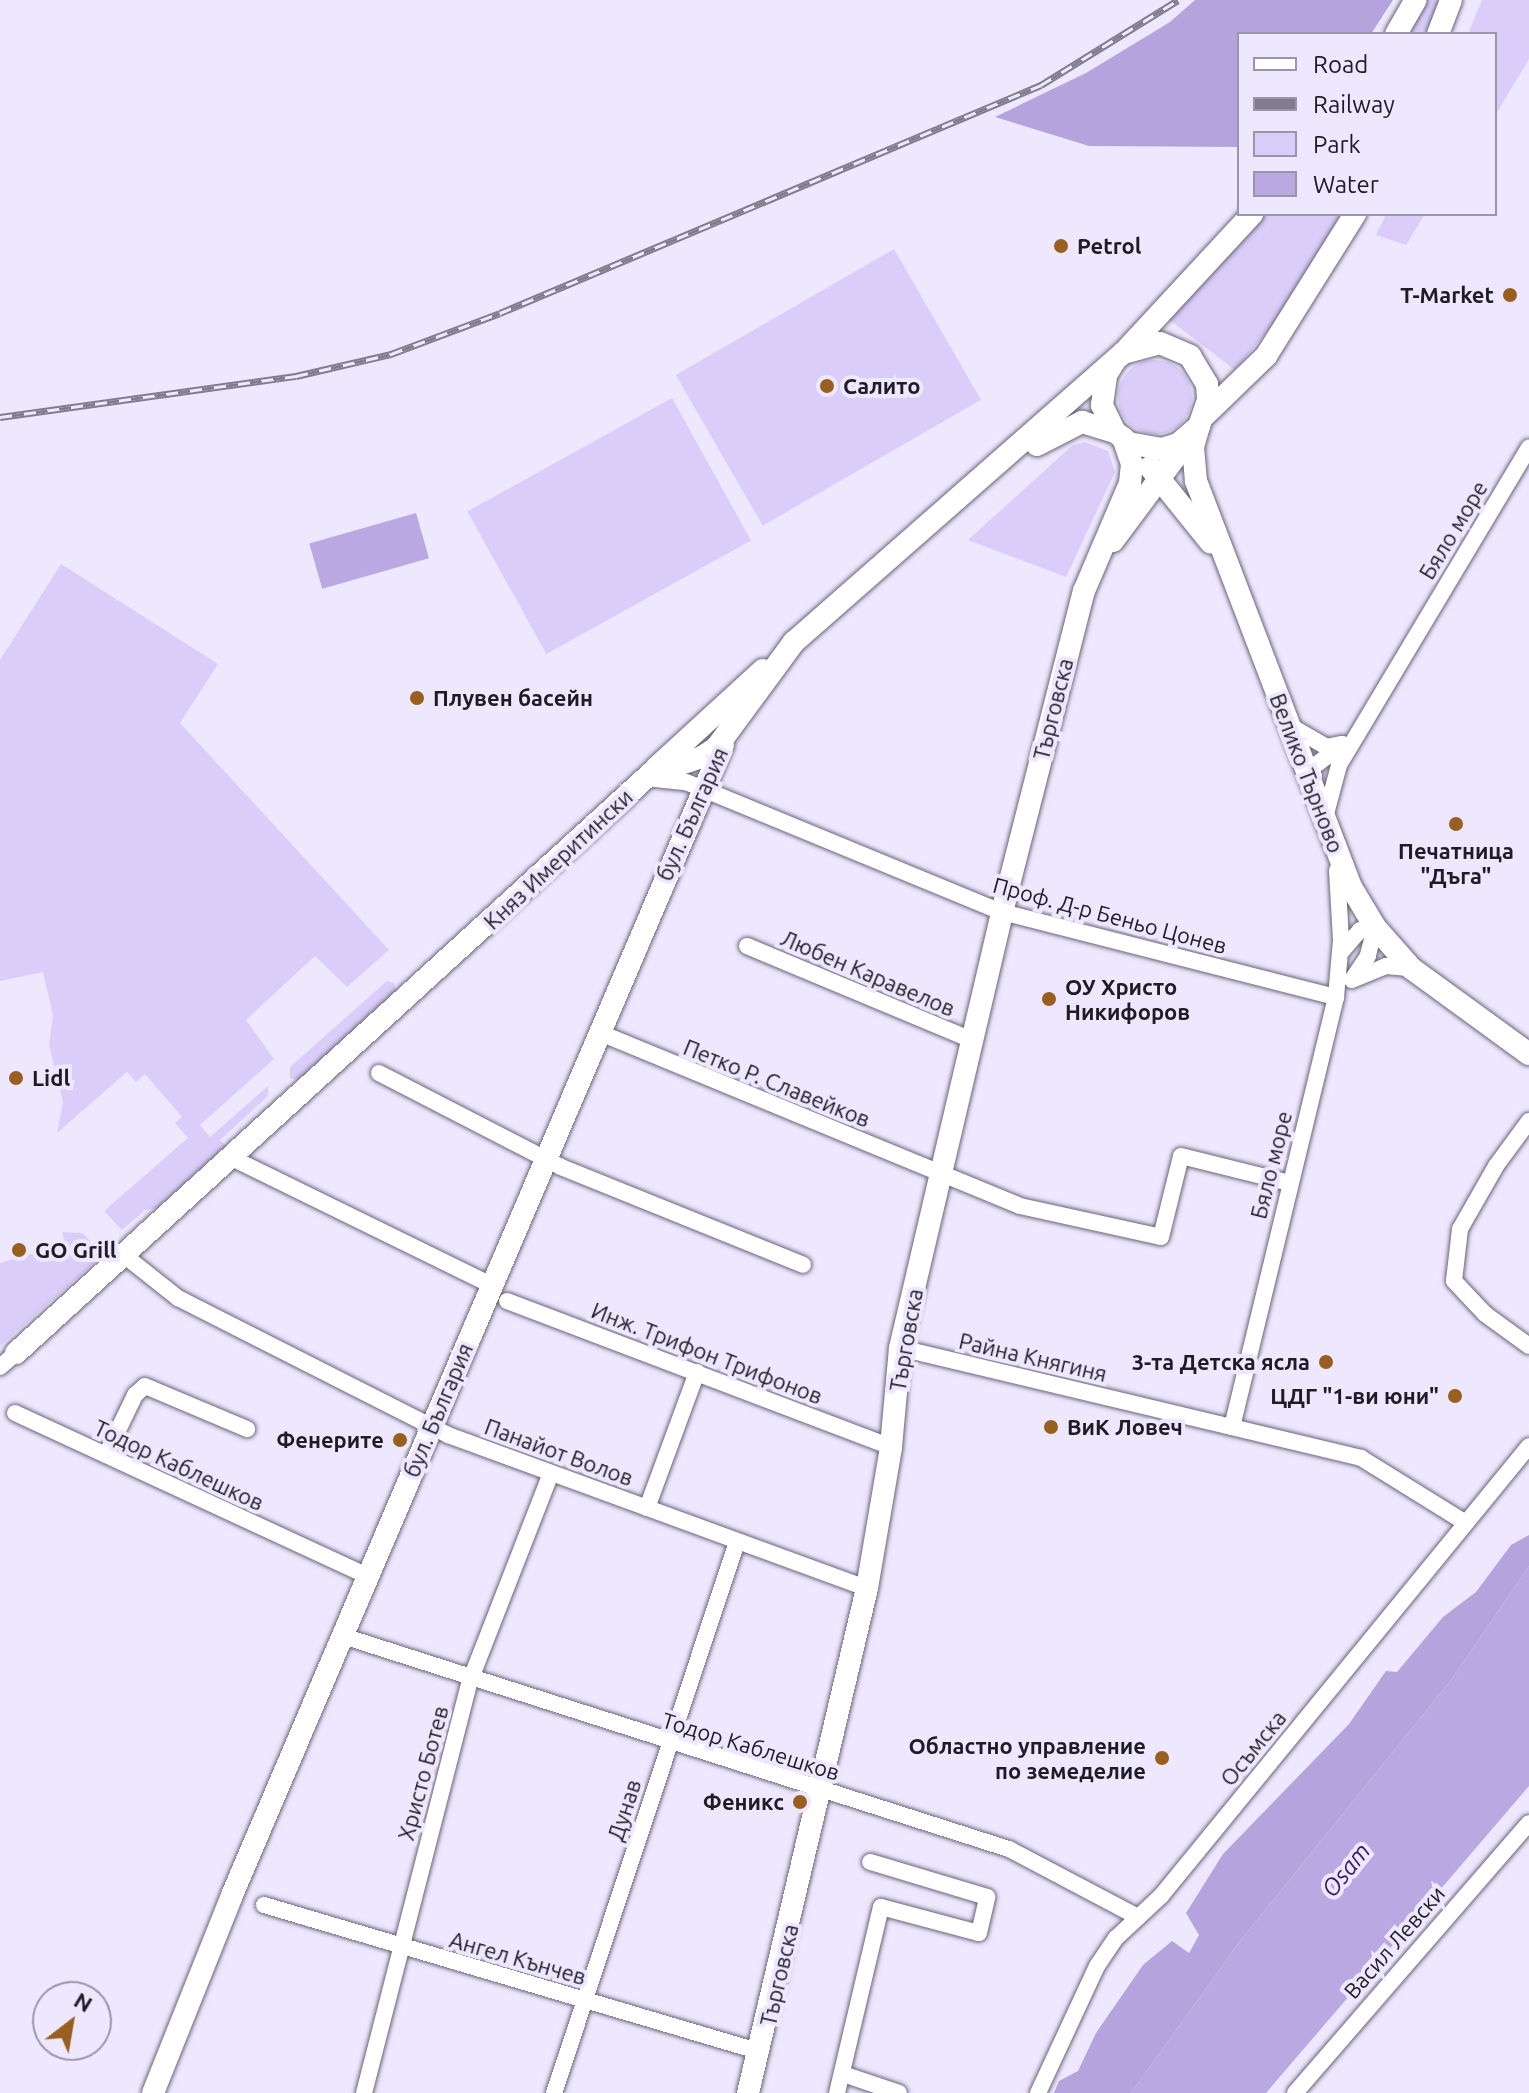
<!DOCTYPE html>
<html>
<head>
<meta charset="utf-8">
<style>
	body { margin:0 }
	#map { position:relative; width:1529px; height:2093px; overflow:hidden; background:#eee8ff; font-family:Ubuntu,sans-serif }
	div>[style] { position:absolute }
	.green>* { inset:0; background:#dacdf9; transform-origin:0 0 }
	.round { border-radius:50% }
	.forest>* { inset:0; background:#b4a3dc }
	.water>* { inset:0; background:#b9a8e1; transform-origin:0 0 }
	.roads { filter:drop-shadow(0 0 2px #6a6478) drop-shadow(0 0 2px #6a6478) }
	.street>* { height:16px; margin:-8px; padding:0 8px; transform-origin:8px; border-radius:8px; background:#fff }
	.secondary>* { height:22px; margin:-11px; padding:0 11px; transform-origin:11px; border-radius:11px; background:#fff }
	.rail>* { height:7px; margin-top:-3.5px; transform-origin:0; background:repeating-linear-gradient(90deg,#eee8ff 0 12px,#817d8d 0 24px); box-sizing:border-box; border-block:2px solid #817d8d }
	.dots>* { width:22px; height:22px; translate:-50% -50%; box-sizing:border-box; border:4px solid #eee8ff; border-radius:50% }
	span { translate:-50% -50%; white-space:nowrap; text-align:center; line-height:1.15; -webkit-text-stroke:8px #eee8ff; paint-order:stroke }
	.poi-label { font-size:22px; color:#1e1c24; font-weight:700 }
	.left { translate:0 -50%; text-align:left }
	.right { translate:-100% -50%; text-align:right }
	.street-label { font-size:22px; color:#1e1c24 }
	.water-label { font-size:24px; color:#371b5e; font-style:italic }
	.legend { position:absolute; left:1237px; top:32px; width:260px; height:184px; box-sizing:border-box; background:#eee8ff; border:2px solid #9b96a7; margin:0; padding:10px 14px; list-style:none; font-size:24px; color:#1e1c24 }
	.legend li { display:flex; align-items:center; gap:16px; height:40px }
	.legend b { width:40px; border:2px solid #9b96a7 }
	.north { position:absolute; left:32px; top:1981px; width:80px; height:80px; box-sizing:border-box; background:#eee8ff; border:2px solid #9b96a7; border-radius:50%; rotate:31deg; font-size:22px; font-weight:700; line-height:32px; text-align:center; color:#1e1c24 }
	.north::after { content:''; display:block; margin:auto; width:28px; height:36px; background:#995f1e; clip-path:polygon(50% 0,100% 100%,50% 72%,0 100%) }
</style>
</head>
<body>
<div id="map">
	<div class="green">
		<div style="clip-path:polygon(1427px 0,1440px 0,1426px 34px,1408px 34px)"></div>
		<div style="clip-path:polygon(1482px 0,1529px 0,1529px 59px,1495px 116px,1495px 34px,1468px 34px)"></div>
		<div style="clip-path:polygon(1264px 214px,1341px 214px,1278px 318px,1235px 370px,1167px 318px)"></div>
		<div style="clip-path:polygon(1386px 214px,1425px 214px,1406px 245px,1376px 235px)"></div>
		<div style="left:894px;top:249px;width:174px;height:252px;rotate:60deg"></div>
		<div class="round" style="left:1118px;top:360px;width:74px;height:74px"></div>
		<div style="left:672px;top:398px;width:163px;height:234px;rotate:61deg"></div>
		<div style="clip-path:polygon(1085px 442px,1108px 451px,1115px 472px,1066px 577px,968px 540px,1073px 445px)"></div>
		<div style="clip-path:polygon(61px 564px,218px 664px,180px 723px,389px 950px,347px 987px,315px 956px,246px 1020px,274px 1059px,200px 1125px,210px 1137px,268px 1086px,268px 1096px,220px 1140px,226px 1146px,157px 1208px,145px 1210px,122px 1230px,104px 1211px,188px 1138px,175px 1123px,182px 1117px,145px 1074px,136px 1082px,127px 1072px,57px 1133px,63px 1102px,49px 1045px,53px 1016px,43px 972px,0 981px,0 660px)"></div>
		<div style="clip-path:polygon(387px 981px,394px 983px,396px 992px,299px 1080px,290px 1078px,290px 1067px)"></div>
		<div style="clip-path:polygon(62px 1232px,82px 1233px,104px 1254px,0 1346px,0 1263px,65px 1244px)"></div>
	</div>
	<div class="forest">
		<div style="clip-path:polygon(1195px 0,1393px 0,1371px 34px,1239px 34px,1239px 147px,1089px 146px,995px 117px,1086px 73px,1170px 22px)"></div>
		<div style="clip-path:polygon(1529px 1535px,1529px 1566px,1451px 1680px,1240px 1941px,1131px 2093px,1054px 2093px,1059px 2081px,1078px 2071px,1096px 2033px,1143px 1965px,1172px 1941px,1189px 1953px,1199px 1935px,1186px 1913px,1223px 1854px,1349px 1724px,1386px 1671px,1397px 1672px,1443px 1617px,1476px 1592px,1511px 1545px)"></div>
	</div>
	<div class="water">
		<div style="left:416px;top:513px;width:47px;height:111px;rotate:74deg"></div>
		<div style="clip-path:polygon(1529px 1566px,1529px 1786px,1266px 2093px,1131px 2093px,1240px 1941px,1451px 1680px)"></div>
	</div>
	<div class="roads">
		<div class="street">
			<div style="left:1292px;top:727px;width:39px;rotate:30deg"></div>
			<div style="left:1326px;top:747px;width:16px;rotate:-11deg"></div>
			<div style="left:1314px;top:776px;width:6px;rotate:180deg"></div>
			<div style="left:1308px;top:776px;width:10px;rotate:-61deg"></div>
			<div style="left:1313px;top:767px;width:38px;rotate:-37deg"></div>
			<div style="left:655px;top:779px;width:31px;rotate:6deg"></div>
			<div style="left:686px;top:782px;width:342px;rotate:22.4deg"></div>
			<div style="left:1002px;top:912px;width:345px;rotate:14.3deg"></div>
			<div style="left:1326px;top:814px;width:51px;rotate:-75.1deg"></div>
			<div style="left:1339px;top:765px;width:370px;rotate:-59.1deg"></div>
			<div style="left:747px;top:946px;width:244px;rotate:22.7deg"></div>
			<div style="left:1342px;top:951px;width:28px;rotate:-49deg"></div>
			<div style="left:1360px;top:930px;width:15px;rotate:-11deg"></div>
			<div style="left:1375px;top:927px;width:30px;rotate:104deg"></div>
			<div style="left:1368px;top:956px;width:29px;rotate:124deg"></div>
			<div style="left:1354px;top:979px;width:35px;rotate:-22deg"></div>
			<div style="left:1386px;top:966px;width:25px;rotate:5deg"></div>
			<div style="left:598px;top:1032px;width:456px;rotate:22.4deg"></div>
			<div style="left:1020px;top:1206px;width:144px;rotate:12.4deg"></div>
			<div style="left:1161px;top:1237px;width:83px;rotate:-76.1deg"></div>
			<div style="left:1181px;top:1156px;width:111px;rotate:14deg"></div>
			<div style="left:379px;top:1073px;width:205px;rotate:27.3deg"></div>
			<div style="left:561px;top:1167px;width:261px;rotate:22deg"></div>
			<div style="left:1529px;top:1121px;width:56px;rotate:126.3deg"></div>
			<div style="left:1496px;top:1166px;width:73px;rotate:119.7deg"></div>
			<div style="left:1460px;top:1229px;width:52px;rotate:96.6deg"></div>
			<div style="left:1454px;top:1281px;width:45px;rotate:46.8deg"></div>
			<div style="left:1485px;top:1314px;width:54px;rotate:36deg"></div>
			<div style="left:232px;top:1158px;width:288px;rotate:26.1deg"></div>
			<div style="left:125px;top:1256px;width:68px;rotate:38.4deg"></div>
			<div style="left:178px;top:1298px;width:303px;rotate:26.9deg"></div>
			<div style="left:448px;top:1435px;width:446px;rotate:20.1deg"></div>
			<div style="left:507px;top:1301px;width:411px;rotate:20.8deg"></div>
			<div style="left:900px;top:1348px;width:474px;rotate:13.4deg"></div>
			<div style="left:1361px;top:1458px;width:123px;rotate:31.8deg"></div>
			<div style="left:0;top:1367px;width:21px;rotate:-41deg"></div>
			<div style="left:15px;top:1413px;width:389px;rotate:24.8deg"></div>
			<div style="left:1232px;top:1427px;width:442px;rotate:-76.4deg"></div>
			<div style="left:1336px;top:997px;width:57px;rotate:-85deg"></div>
			<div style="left:1341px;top:940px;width:70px;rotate:-93.3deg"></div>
			<div style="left:106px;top:1455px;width:67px;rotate:-64.2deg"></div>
			<div style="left:135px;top:1395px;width:13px;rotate:-42deg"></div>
			<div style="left:145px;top:1386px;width:111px;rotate:22.9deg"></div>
			<div style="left:647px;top:1508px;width:145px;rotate:-69.8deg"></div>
			<div style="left:343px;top:1636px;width:699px;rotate:17.74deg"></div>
			<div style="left:1009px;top:1849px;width:146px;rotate:27.8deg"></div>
			<div style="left:264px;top:1905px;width:518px;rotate:16.48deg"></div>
			<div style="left:843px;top:2074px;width:59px;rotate:18.7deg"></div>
			<div style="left:364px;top:2093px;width:425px;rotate:-75.6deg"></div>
			<div style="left:470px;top:1681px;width:223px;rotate:-68.7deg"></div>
			<div style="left:554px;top:2093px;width:581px;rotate:-71.63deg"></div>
			<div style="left:837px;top:2093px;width:191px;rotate:-76.7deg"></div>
			<div style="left:881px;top:1907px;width:101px;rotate:14.9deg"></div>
			<div style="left:979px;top:1933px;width:37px;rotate:-77deg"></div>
			<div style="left:987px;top:1897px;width:122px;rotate:-163.3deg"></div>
			<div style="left:1038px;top:2093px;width:140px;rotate:-65.1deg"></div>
			<div style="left:1097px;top:1966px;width:34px;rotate:-56deg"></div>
			<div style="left:1116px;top:1938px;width:62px;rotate:-43deg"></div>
			<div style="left:1161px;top:1896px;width:581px;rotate:-50.72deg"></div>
			<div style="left:1295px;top:2093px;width:357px;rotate:-49.1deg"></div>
		</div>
		<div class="secondary">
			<div style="left:1396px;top:34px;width:39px;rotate:-60deg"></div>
			<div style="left:1438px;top:34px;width:36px;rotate:-69deg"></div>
			<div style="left:1128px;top:348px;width:183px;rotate:-47.2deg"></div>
			<div style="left:1205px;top:415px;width:85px;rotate:-44deg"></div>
			<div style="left:1266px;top:356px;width:168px;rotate:-57.9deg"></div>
			<div style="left:1199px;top:426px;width:22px;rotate:106deg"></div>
			<div style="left:1193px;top:447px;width:34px;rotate:85deg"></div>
			<div style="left:1196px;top:481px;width:435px;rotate:69.1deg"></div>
			<div style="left:1351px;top:887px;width:47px;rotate:59deg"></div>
			<div style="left:1375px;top:927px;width:55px;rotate:48.7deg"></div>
			<div style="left:1411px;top:968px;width:146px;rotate:36.1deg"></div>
			<div style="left:1037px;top:445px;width:51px;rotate:-27.1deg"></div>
			<div style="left:1082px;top:422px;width:34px;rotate:17deg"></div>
			<div style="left:1150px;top:467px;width:97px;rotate:51.2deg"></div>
			<div style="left:1113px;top:541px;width:126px;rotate:-53.4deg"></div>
			<div style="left:656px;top:768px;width:145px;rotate:-42.5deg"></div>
			<div style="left:16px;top:1353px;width:859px;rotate:-42.4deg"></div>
			<div style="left:650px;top:774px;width:55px;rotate:-18.1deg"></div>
			<div style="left:702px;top:757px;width:17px;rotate:-33deg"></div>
			<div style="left:716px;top:748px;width:132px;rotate:-53.7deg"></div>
			<div style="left:794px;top:642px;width:438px;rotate:-41.3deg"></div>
			<div style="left:1123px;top:353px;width:38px;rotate:-15deg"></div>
			<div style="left:1160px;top:343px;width:33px;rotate:23deg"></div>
			<div style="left:1190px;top:356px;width:33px;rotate:59deg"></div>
			<div style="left:1207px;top:384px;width:16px;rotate:86deg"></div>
			<div style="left:1208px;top:400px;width:28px;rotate:109deg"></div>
			<div style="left:1199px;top:426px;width:28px;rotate:139deg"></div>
			<div style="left:1178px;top:444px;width:17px;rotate:163deg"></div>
			<div style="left:1162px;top:449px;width:34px;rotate:-170deg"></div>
			<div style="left:1129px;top:443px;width:18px;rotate:-142deg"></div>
			<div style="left:1115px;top:432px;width:30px;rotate:-116deg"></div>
			<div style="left:1102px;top:405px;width:30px;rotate:-82deg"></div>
			<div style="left:1106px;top:375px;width:15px;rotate:-58deg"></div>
			<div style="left:153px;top:2093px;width:213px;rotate:-68.2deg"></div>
			<div style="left:232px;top:1895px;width:1250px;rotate:-66.88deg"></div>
			<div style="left:748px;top:2093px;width:519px;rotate:-76.74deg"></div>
			<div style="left:867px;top:1588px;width:143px;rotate:-80.3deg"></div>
			<div style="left:891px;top:1447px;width:99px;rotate:-84.8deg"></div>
			<div style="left:900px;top:1348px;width:448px;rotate:-76.8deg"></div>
			<div style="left:1002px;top:912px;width:331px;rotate:-75.7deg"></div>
			<div style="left:1084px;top:591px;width:117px;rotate:-66.9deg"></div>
			<div style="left:1130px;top:483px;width:19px;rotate:-84deg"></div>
			<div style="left:1132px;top:464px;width:28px;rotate:-109deg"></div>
		</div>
	</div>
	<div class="rail">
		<div style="left:0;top:417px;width:299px;rotate:-7.9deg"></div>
		<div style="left:296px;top:376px;width:98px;rotate:-13deg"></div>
		<div style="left:391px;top:354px;width:116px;rotate:-20.6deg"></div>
		<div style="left:500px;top:313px;width:587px;rotate:-22.85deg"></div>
		<div style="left:1041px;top:85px;width:161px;rotate:-31.8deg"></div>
	</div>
	<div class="dots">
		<div style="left:1061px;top:246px;background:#995f1e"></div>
		<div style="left:1510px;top:295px;background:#995f1e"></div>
		<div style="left:827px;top:386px;background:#995f1e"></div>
		<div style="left:417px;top:698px;background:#995f1e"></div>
		<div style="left:1456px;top:824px;background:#995f1e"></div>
		<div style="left:1049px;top:999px;background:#995f1e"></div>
		<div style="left:16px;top:1078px;background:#995f1e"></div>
		<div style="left:19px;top:1250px;background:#995f1e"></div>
		<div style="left:1326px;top:1362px;background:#995f1e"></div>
		<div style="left:1455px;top:1396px;background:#995f1e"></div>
		<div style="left:1051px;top:1427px;background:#995f1e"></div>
		<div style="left:400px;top:1440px;background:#995f1e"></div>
		<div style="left:1162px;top:1758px;background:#995f1e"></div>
		<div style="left:800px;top:1802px;background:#995f1e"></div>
	</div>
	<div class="poi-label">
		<span class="left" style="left:1077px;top:246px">Petrol</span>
		<span class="right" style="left:1494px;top:295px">T-Market</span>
		<span class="left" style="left:843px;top:386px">Салито</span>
		<span class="left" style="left:433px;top:698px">Плувен басейн</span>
		<span style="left:1456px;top:863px">Печатница<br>"Дъга"</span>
		<span class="left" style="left:1065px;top:999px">ОУ Христо<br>Никифоров</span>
		<span class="left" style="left:32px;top:1078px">Lidl</span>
		<span class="left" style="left:35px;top:1250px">GO Grill</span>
		<span class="right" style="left:1310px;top:1362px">3-та Детска ясла</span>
		<span class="right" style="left:1439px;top:1396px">ЦДГ "1-ви юни"</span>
		<span class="left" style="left:1067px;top:1427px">ВиК Ловеч</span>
		<span class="right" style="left:384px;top:1440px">Фенерите</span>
		<span class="right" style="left:1146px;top:1758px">Областно управление<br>по земеделие</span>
		<span class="right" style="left:784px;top:1802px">Феникс</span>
	</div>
	<div class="street-label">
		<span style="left:1453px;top:530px;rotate:-59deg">Бяло море</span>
		<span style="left:1053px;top:709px;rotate:-76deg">Търговска</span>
		<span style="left:1307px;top:773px;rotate:69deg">Велико Търново</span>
		<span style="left:692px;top:814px;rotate:-66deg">бул. България</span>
		<span style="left:558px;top:859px;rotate:-43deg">Княз Имеритински</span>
		<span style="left:1110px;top:915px;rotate:15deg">Проф. Д-р Беньо Цонев</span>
		<span style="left:868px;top:973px;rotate:23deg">Любен Каравелов</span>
		<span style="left:777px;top:1083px;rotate:22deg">Петко Р. Славейков</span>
		<span style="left:1271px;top:1165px;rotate:-76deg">Бяло море</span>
		<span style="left:906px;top:1340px;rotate:-80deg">Търговска</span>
		<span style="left:707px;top:1353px;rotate:21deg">Инж. Трифон Трифонов</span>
		<span style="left:1033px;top:1357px;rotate:13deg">Райна Княгиня</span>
		<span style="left:438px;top:1410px;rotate:-67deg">бул. България</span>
		<span style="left:559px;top:1452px;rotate:20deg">Панайот Волов</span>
		<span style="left:179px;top:1465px;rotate:25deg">Тодор Каблешков</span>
		<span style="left:751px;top:1746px;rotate:17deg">Тодор Каблешков</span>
		<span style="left:1253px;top:1748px;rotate:-51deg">Осъмска</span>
		<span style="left:423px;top:1773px;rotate:-75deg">Христо Ботев</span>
		<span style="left:624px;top:1810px;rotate:-72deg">Дунав</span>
		<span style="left:1394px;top:1942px;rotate:-49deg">Васил Левски</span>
		<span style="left:518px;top:1958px;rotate:16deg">Ангел Кънчев</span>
		<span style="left:779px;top:1975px;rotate:-77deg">Търговска</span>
	</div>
	<div class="water-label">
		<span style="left:1346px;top:1870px;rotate:-51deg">Osam</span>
	</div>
	<ul class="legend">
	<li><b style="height:10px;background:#fff"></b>Road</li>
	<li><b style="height:10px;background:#817d8d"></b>Railway</li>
	<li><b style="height:22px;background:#dacdf9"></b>Park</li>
	<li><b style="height:22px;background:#b9a8e1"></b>Water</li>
	</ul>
	<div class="north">N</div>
</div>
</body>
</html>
